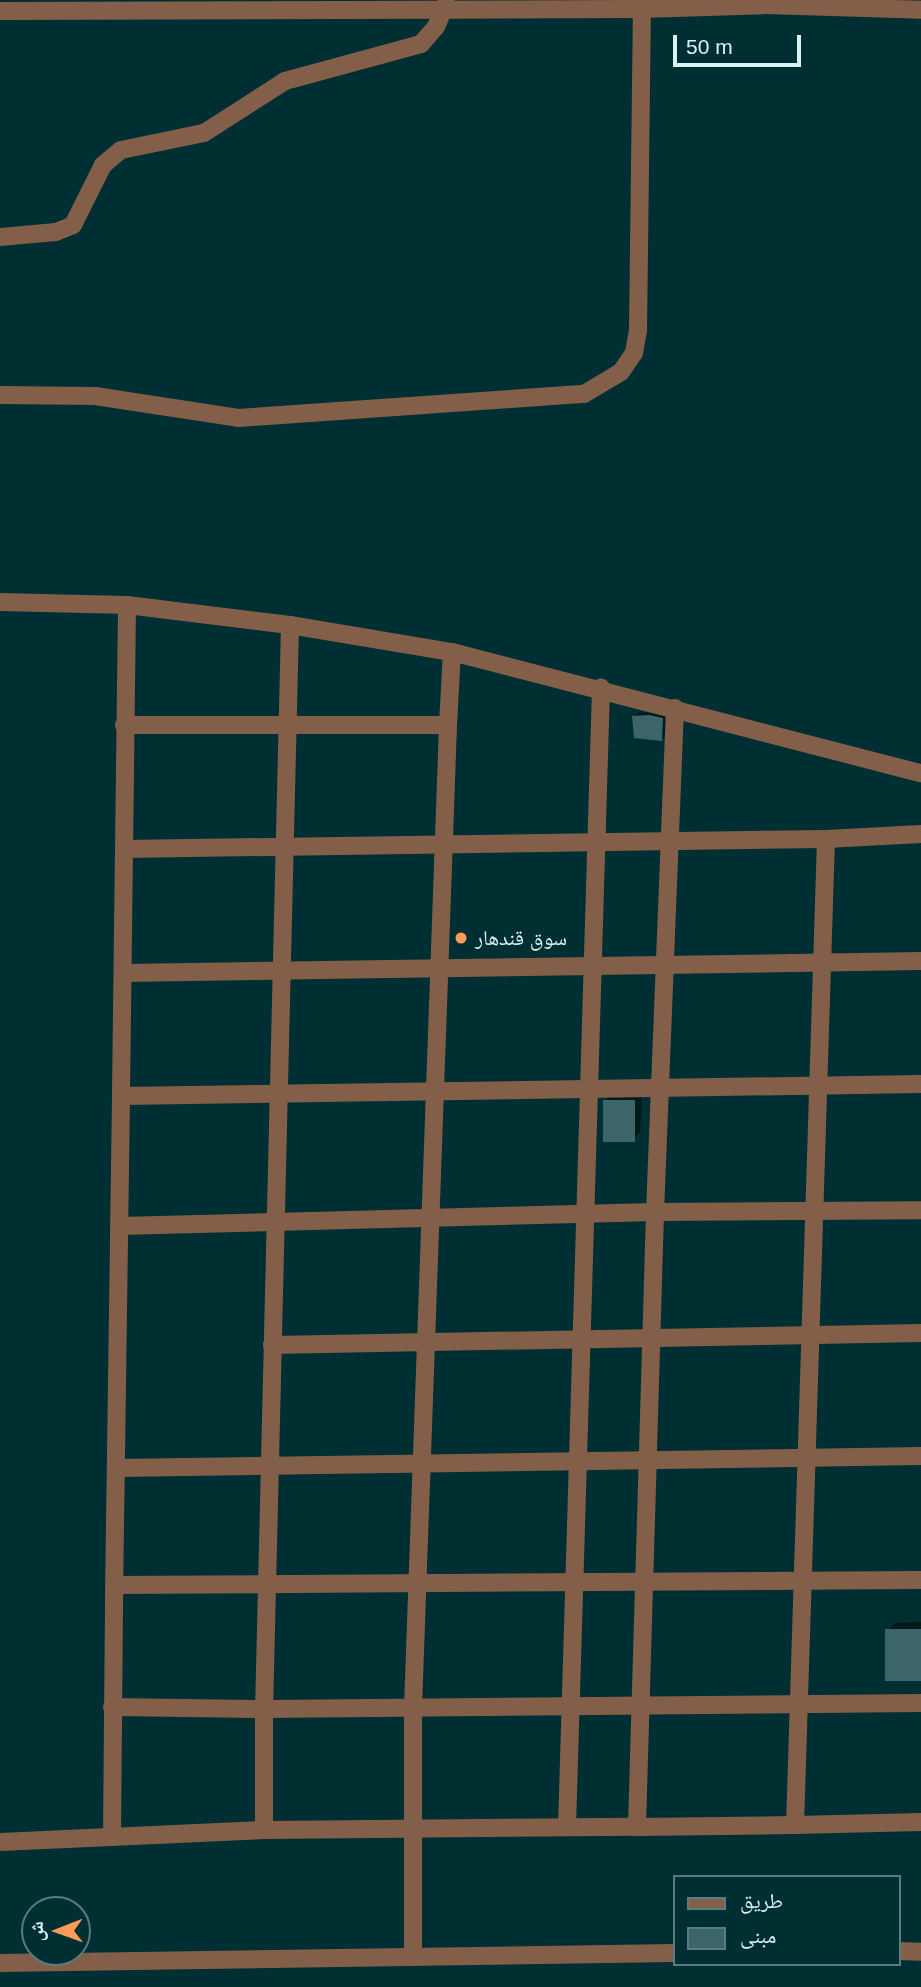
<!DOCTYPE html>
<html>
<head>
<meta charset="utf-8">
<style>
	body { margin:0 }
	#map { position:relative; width:921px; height:1987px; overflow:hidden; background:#002f33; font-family:Arial,"Noto Naskh Arabic",sans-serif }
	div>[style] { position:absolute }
	.shadow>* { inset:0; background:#0007 }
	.building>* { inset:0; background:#3b6568; transform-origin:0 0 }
	.minor>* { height:18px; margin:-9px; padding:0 9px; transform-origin:9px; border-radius:9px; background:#835f49 }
	.dots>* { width:19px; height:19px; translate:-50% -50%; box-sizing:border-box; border:4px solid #002f33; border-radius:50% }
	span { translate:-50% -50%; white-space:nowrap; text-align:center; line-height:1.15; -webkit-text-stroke:5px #002f33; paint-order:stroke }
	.poi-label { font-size:21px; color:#dbf2f3 }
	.left { translate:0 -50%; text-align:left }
	.legend { position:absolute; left:673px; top:1875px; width:228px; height:91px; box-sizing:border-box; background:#002f33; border:2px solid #587d80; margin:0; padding:9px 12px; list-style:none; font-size:21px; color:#dbf2f3 }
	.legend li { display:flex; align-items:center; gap:14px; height:35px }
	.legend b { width:35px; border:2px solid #587d80 }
	.north { position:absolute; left:21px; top:1896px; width:70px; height:70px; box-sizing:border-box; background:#002f33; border:2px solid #587d80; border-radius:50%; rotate:269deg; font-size:19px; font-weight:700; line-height:28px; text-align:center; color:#dbf2f3 }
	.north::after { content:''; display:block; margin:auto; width:24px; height:32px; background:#fe9b59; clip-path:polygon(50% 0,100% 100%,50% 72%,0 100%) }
	.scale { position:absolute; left:673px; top:35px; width:128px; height:32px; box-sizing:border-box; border:4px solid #dbf2f3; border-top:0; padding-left:9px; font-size:21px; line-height:24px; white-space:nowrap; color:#dbf2f3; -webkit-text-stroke:5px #002f33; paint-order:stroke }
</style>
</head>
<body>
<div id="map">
	<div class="shadow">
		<div style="clip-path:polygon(639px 712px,668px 714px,667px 734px,662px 739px,634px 717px)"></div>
		<div style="clip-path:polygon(613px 1093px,642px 1093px,640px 1132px,632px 1140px,604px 1101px)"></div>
		<div style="clip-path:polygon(921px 1622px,921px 1679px,887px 1632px,895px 1623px)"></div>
	</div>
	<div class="building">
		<div style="clip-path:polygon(649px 715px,663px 718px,662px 741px,634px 738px,632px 716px)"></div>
		<div style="left:603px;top:1100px;width:32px;height:42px"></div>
		<div style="left:921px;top:1629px;width:52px;height:36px;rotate:90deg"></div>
	</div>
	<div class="minor">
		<div style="left:0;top:11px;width:642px;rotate:-0.18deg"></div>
		<div style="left:642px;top:9px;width:9px;rotate:-90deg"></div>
		<div style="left:0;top:237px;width:56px;rotate:-5.1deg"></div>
		<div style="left:56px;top:232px;width:18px;rotate:-22deg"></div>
		<div style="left:73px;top:225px;width:67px;rotate:-63.4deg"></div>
		<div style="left:103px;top:165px;width:23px;rotate:-40deg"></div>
		<div style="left:121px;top:150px;width:85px;rotate:-11.6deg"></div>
		<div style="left:204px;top:133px;width:96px;rotate:-32.7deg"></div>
		<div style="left:285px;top:81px;width:141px;rotate:-15.2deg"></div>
		<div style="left:421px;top:44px;width:23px;rotate:-49deg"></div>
		<div style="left:436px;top:27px;width:26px;rotate:-67deg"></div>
		<div style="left:0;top:395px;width:95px;rotate:0.6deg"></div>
		<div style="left:95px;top:396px;width:145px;rotate:8.7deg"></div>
		<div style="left:238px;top:418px;width:347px;rotate:-4deg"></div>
		<div style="left:584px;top:394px;width:43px;rotate:-30.7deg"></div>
		<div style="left:621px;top:372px;width:23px;rotate:-56deg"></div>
		<div style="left:634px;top:353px;width:22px;rotate:-80deg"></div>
		<div style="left:638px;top:331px;width:322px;rotate:-89.3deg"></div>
		<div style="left:642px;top:9px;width:124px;rotate:-1.8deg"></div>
		<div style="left:766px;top:5px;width:155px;rotate:1.8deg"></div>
		<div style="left:0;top:602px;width:127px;rotate:1.4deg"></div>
		<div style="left:127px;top:605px;width:244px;rotate:90.7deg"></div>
		<div style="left:124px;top:849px;width:702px;rotate:-0.82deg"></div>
		<div style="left:127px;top:605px;width:164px;rotate:7deg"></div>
		<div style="left:290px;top:625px;width:164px;rotate:9.5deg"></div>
		<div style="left:452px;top:652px;width:484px;rotate:14.5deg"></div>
		<div style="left:290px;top:625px;width:1084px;rotate:91.37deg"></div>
		<div style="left:264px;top:1709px;width:657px;rotate:-0.52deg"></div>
		<div style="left:675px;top:708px;width:504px;rotate:92.27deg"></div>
		<div style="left:655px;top:1212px;width:266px;rotate:-0.4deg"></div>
		<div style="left:124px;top:725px;width:324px"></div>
		<div style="left:448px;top:725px;width:984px;rotate:92.04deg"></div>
		<div style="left:413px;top:1708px;width:246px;rotate:90deg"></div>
		<div style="left:448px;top:725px;width:73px;rotate:-86.9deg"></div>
		<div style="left:921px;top:834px;width:95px;rotate:177deg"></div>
		<div style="left:826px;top:839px;width:986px;rotate:91.8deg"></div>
		<div style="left:795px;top:1825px;width:126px;rotate:-1.4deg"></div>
		<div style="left:124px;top:849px;width:247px;rotate:90.7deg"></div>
		<div style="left:121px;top:1096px;width:800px;rotate:-0.86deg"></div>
		<div style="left:123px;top:973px;width:798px;rotate:-0.86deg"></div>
		<div style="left:121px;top:1096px;width:489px;rotate:90.8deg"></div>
		<div style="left:114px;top:1585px;width:807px;rotate:-0.35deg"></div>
		<div style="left:120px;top:1226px;width:535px;rotate:-1.5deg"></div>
		<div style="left:655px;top:1212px;width:615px;rotate:91.68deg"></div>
		<div style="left:637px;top:1827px;width:158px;rotate:-0.7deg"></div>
		<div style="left:272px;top:1345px;width:649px;rotate:-1.06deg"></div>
		<div style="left:116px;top:1468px;width:805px;rotate:-0.85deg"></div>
		<div style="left:112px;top:1707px;width:152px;rotate:0.8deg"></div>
		<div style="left:264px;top:1709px;width:121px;rotate:90deg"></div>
		<div style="left:264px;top:1830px;width:373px;rotate:-0.5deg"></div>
		<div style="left:567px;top:1827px;width:1140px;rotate:-88.29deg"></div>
		<div style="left:112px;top:1837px;width:252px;rotate:-89.5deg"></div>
		<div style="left:0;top:1842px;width:264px;rotate:-2.6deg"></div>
		<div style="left:898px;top:1951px;width:23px;rotate:2deg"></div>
		<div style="left:0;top:1963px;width:674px;rotate:-0.85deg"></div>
	</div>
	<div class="dots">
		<div style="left:461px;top:938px;background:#fe9b59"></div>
	</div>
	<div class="poi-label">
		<span class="left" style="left:475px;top:938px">سوق قندهار</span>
	</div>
	<ul class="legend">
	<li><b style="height:9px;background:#835f49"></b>طريق</li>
	<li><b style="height:19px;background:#3b6568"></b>مبنى</li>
	</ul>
	<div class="north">ش</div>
	<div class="scale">50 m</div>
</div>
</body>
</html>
